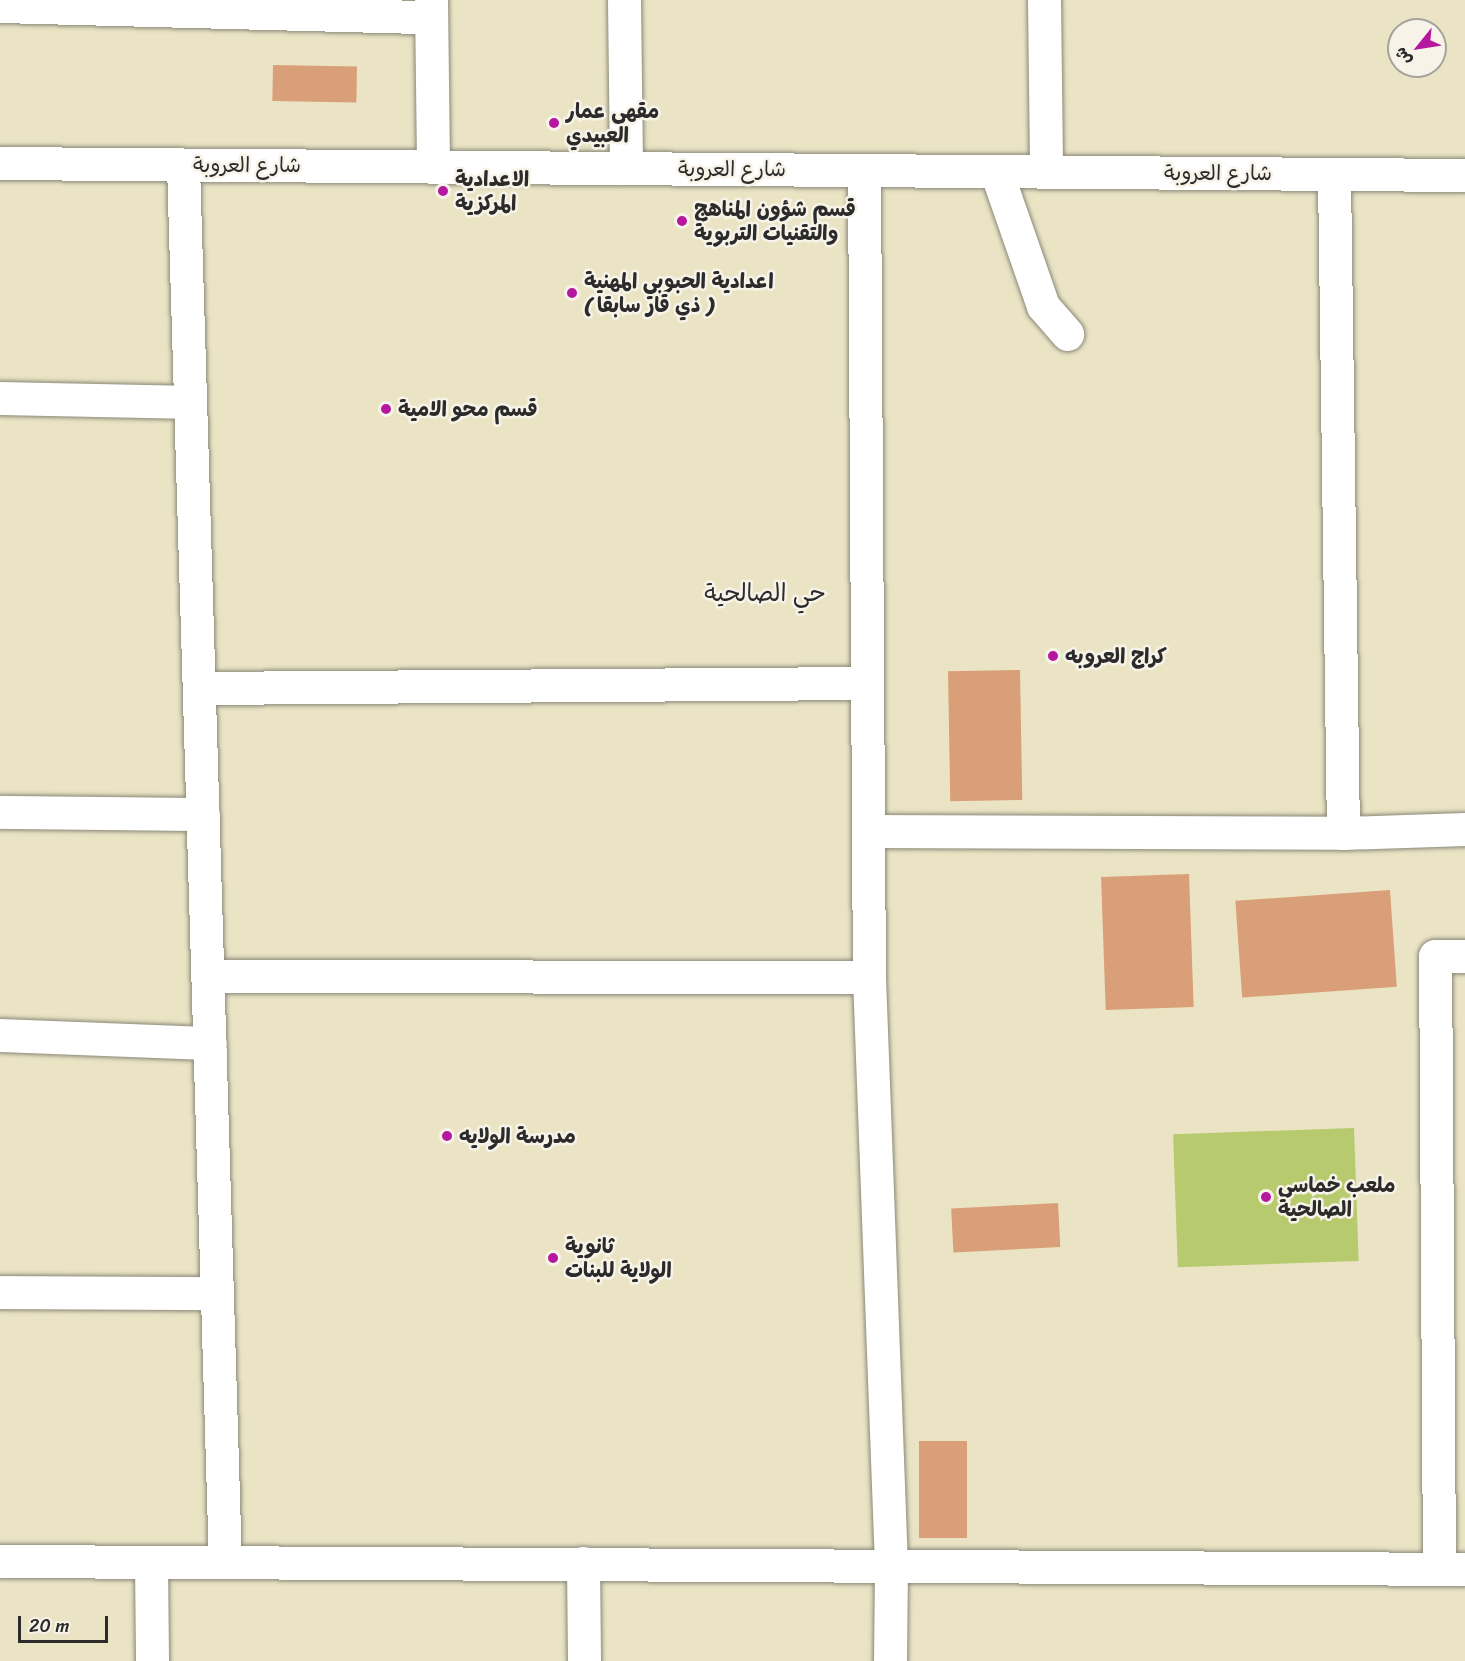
<!DOCTYPE html>
<html>
<head>
<meta charset="utf-8">
<style>
	body { margin:0 }
	#map { position:relative; width:1465px; height:1661px; overflow:hidden; background:#eae4c5; font-family:Sriracha,"Playpen Sans Arabic",sans-serif }
	div>[style] { position:absolute }
	.green>* { inset:0; background:#b7ca6e; transform-origin:0 0 }
	.building>* { inset:0; background:#d99f78; transform-origin:0 0 }
	.roads { filter:drop-shadow(0 0 2px #8a8878) drop-shadow(0 0 2px #8a8878) }
	.minor>* { height:33px; margin:-16.5px; padding:0 16.5px; transform-origin:16.5px; border-radius:16.5px; background:#fff }
	.dots>* { width:16px; height:16px; translate:-50% -50%; box-sizing:border-box; border:3px solid #f7f3e8; border-radius:50% }
	span { translate:-50% -50%; white-space:nowrap; text-align:center; line-height:1.15; -webkit-text-stroke:5px #f7f3e8; paint-order:stroke }
	.poi-label { font-size:21px; color:#2b2b2b; font-weight:700 }
	.left { translate:0 -50%; text-align:left }
	.street-label { font-size:21px; color:#2b2b2b }
	.quarter-label { font-size:24px; color:#2b2b2b }
	.north { position:absolute; left:1387px; top:18px; width:60px; height:60px; box-sizing:border-box; background:#f7f3e8; border:2px solid #a5a39c; border-radius:50%; rotate:240deg; font-size:16px; font-weight:700; line-height:24px; text-align:center; color:#2b2b2b }
	.north::after { content:''; display:block; margin:auto; width:21px; height:27px; background:#b5179e; clip-path:polygon(50% 0,100% 100%,50% 72%,0 100%) }
	.scale { position:absolute; left:18px; top:1616px; width:90px; height:27px; box-sizing:border-box; border:3px solid #2b2b2b; border-top:0; padding-left:8px; font-size:18px; line-height:21px; white-space:nowrap; color:#2b2b2b; -webkit-text-stroke:4px #f7f3e8; paint-order:stroke }
</style>
</head>
<body>
<div id="map">
	<div class="green">
		<div style="left:1354px;top:1128px;width:133px;height:181px;rotate:88deg"></div>
	</div>
	<div class="building">
		<div style="left:273px;top:65px;width:84px;height:36px;rotate:1deg"></div>
		<div style="left:1020px;top:670px;width:130px;height:72px;rotate:89deg"></div>
		<div style="left:1189px;top:874px;width:133px;height:88px;rotate:88deg"></div>
		<div style="left:1390px;top:890px;width:97px;height:155px;rotate:86deg"></div>
		<div style="left:1058px;top:1203px;width:44px;height:107px;rotate:87deg"></div>
		<div style="left:919px;top:1441px;width:48px;height:97px"></div>
	</div>
	<div class="roads">
		<div class="minor">
			<div style="left:431px;top:0;width:167px;rotate:89.3deg"></div>
			<div style="left:624px;top:0;width:168px;rotate:89.3deg"></div>
			<div style="left:1044px;top:0;width:172px;rotate:89.3deg"></div>
			<div style="left:0;top:6px;width:431px;rotate:1.5deg"></div>
			<div style="left:0;top:163px;width:1465px;rotate:0.47deg"></div>
			<div style="left:183px;top:165px;width:1398px;rotate:88.28deg"></div>
			<div style="left:864px;top:170px;width:807px;rotate:89.65deg"></div>
			<div style="left:869px;top:977px;width:590px;rotate:87.86deg"></div>
			<div style="left:891px;top:1567px;width:94px;rotate:90.6deg"></div>
			<div style="left:996px;top:171px;width:143px;rotate:70.8deg"></div>
			<div style="left:1043px;top:306px;width:37px;rotate:49deg"></div>
			<div style="left:1334px;top:174px;width:659px;rotate:89.22deg"></div>
			<div style="left:0;top:398px;width:190px;rotate:1.2deg"></div>
			<div style="left:199px;top:688px;width:668px;rotate:-0.43deg"></div>
			<div style="left:0;top:812px;width:203px;rotate:0.6deg"></div>
			<div style="left:868px;top:831px;width:475px;rotate:0.2deg"></div>
			<div style="left:1343px;top:833px;width:122px;rotate:-1.9deg"></div>
			<div style="left:208px;top:976px;width:661px;rotate:0.09deg"></div>
			<div style="left:0;top:1035px;width:210px;rotate:2.2deg"></div>
			<div style="left:0;top:1292px;width:217px;rotate:0.3deg"></div>
			<div style="left:0;top:1561px;width:1465px;rotate:0.31deg"></div>
			<div style="left:151px;top:1562px;width:99px;rotate:89.4deg"></div>
			<div style="left:583px;top:1563px;width:98px;rotate:89.4deg"></div>
			<div style="left:1439px;top:1568px;width:612px;rotate:-90.37deg"></div>
			<div style="left:1435px;top:956px;width:30px"></div>
		</div>
	</div>
	<div class="dots">
		<div style="left:554px;top:123px;background:#b5179e"></div>
		<div style="left:443px;top:191px;background:#b5179e"></div>
		<div style="left:682px;top:221px;background:#b5179e"></div>
		<div style="left:572px;top:293px;background:#b5179e"></div>
		<div style="left:386px;top:409px;background:#b5179e"></div>
		<div style="left:1053px;top:656px;background:#b5179e"></div>
		<div style="left:447px;top:1136px;background:#b5179e"></div>
		<div style="left:1266px;top:1197px;background:#b5179e"></div>
		<div style="left:553px;top:1258px;background:#b5179e"></div>
	</div>
	<div class="poi-label">
		<span class="left" style="left:566px;top:123px">مقهى عمار<br>العبيدي</span>
		<span class="left" style="left:455px;top:191px">الاعدادية<br>المركزية</span>
		<span class="left" style="left:694px;top:221px">قسم شؤون المناهج<br>والتقنيات التربوية</span>
		<span class="left" style="left:584px;top:293px">اعدادية الحبوبي المهنية<br>( ذي قار سابقا )</span>
		<span class="left" style="left:398px;top:409px">قسم محو الامية</span>
		<span class="left" style="left:1065px;top:656px">كراج العروبه</span>
		<span class="left" style="left:459px;top:1136px">مدرسة الولايه</span>
		<span class="left" style="left:1278px;top:1197px">ملعب خماسي<br>الصالحية</span>
		<span class="left" style="left:565px;top:1258px">ثانوية<br>الولاية للبنات</span>
	</div>
	<div class="street-label">
		<span style="left:247px;top:165px">شارع العروبة</span>
		<span style="left:732px;top:169px">شارع العروبة</span>
		<span style="left:1218px;top:173px">شارع العروبة</span>
	</div>
	<div class="quarter-label">
		<span style="left:765px;top:594px">حي الصالحية</span>
	</div>
	<div class="north">ش</div>
	<div class="scale">20 m</div>
</div>
</body>
</html>
